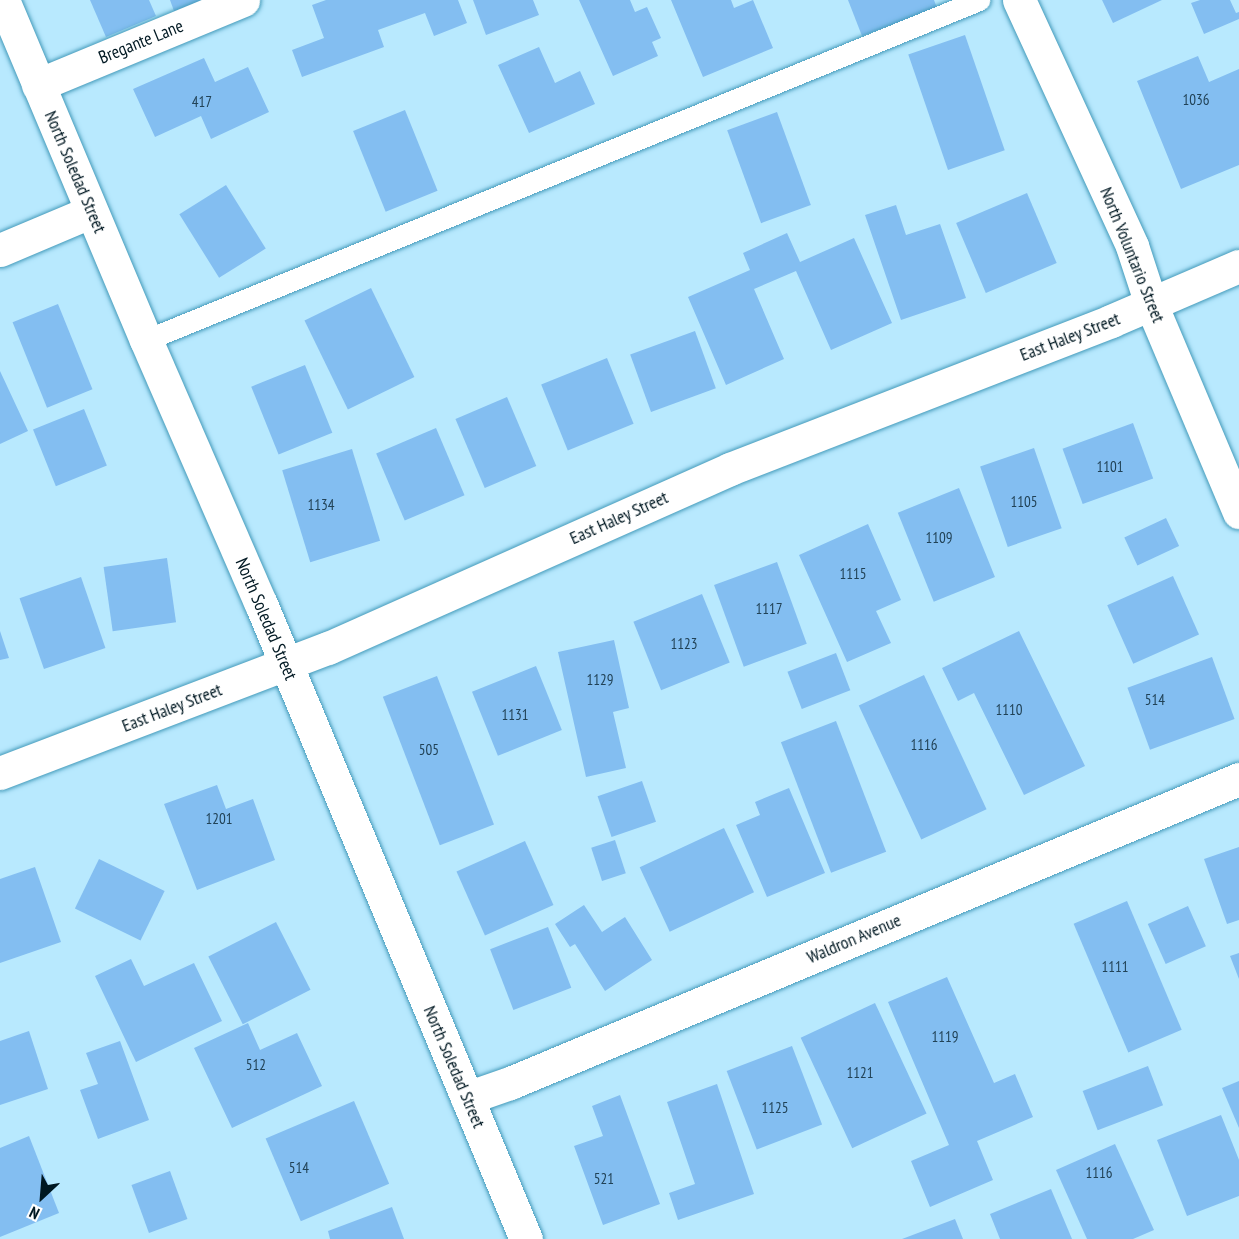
<!DOCTYPE html>
<html>
<head>
<meta charset="utf-8">
<style>
	body { margin:0 }
	#map { position:relative; width:1239px; height:1239px; overflow:hidden; background:#b8e9fe; font-family:"PT Sans Narrow",sans-serif }
	div>[style] { position:absolute }
	.building>* { inset:0; background:#83bef1; transform-origin:0 0 }
	.roads { filter:drop-shadow(0 0 2px #439aba) drop-shadow(0 0 2px #439aba) }
	.service>* { height:21px; margin:-10.5px; padding:0 10.5px; transform-origin:10.5px; border-radius:10.5px; background:#fff }
	.minor>* { height:33px; margin:-16.5px; padding:0 16.5px; transform-origin:16.5px; border-radius:16.5px; background:#fff }
	.tertiary>* { height:33px; margin:-16.5px; padding:0 16.5px; transform-origin:16.5px; border-radius:16.5px; background:#fff }
	span { translate:-50% -50%; white-space:nowrap; text-align:center; line-height:1.15; -webkit-text-stroke:6px #fff; paint-order:stroke }
	.number-label { font-size:15px; color:#214256 }
	.number-label span { -webkit-text-stroke-width:0 }
	.street-label { font-size:18px; color:#001822 }
	.north { position:absolute; left:12px; top:1167px; width:60px; height:60px; -webkit-text-stroke:4px #fff; paint-order:stroke; rotate:206deg; font-size:16px; font-weight:700; line-height:24px; text-align:center; color:#001822 }
	.north::after { content:''; display:block; margin:auto; width:21px; height:27px; background:#001822; clip-path:polygon(50% 0,100% 100%,50% 72%,0 100%) }
</style>
</head>
<body>
<div id="map">
	<div class="building">
		<div style="clip-path:polygon(90px 0,149px 0,156px 16px,106px 37px)"></div>
		<div style="clip-path:polygon(170px 0,204px 0,174px 11px)"></div>
		<div style="clip-path:polygon(326px 0,458px 0,467px 23px,434px 36px,425px 13px,378px 30px,384px 47px,302px 77px,292px 50px,324px 38px,312px 5px)"></div>
		<div style="clip-path:polygon(473px 0,533px 0,539px 15px,486px 35px)"></div>
		<div style="clip-path:polygon(579px 0,630px 0,635px 12px,647px 7px,661px 38px,652px 42px,658px 56px,613px 76px)"></div>
		<div style="clip-path:polygon(671px 0,731px 0,734px 8px,753px 0,773px 48px,703px 77px)"></div>
		<div style="clip-path:polygon(848px 0,934px 0,937px 8px,862px 36px)"></div>
		<div style="clip-path:polygon(1102px 0,1162px 0,1113px 23px)"></div>
		<div style="clip-path:polygon(1200px 0,1230px 0,1236px 13px,1239px 12px,1239px 19px,1204px 34px,1191px 3px)"></div>
		<div style="left:965px;top:35px;width:122px;height:60px;rotate:71deg"></div>
		<div style="clip-path:polygon(539px 47px,555px 83px,580px 71px,595px 104px,529px 133px,498px 65px)"></div>
		<div style="clip-path:polygon(1198px 56px,1209px 82px,1239px 69px,1239px 165px,1181px 189px,1137px 81px)"></div>
		<div style="clip-path:polygon(204px 58px,215px 82px,248px 67px,269px 112px,211px 139px,201px 116px,155px 137px,133px 89px)"></div>
		<div style="left:405px;top:110px;width:87px;height:56px;rotate:68deg"></div>
		<div style="left:777px;top:112px;width:99px;height:53px;rotate:70deg"></div>
		<div style="left:226px;top:185px;width:75px;height:55px;rotate:58deg"></div>
		<div style="left:1027px;top:193px;width:76px;height:77px;rotate:67deg"></div>
		<div style="clip-path:polygon(896px 205px,906px 235px,940px 224px,966px 298px,901px 320px,865px 215px)"></div>
		<div style="clip-path:polygon(787px 233px,800px 262px,854px 238px,892px 323px,831px 350px,796px 271px,754px 289px,784px 359px,726px 385px,688px 297px,750px 270px,743px 253px)"></div>
		<div style="left:371px;top:288px;width:99px;height:74px;rotate:64deg"></div>
		<div style="left:58px;top:304px;width:92px;height:49px;rotate:68deg"></div>
		<div style="left:695px;top:331px;width:61px;height:69px;rotate:70deg"></div>
		<div style="left:607px;top:358px;width:71px;height:71px;rotate:68deg"></div>
		<div style="left:305px;top:365px;width:73px;height:58px;rotate:68deg"></div>
		<div style="clip-path:polygon(0 371px,28px 431px,0 444px)"></div>
		<div style="left:507px;top:397px;width:75px;height:56px;rotate:67deg"></div>
		<div style="left:84px;top:409px;width:61px;height:55px;rotate:68deg"></div>
		<div style="left:1133px;top:423px;width:59px;height:75px;rotate:70deg"></div>
		<div style="left:436px;top:428px;width:73px;height:65px;rotate:67deg"></div>
		<div style="left:1034px;top:448px;width:85px;height:57px;rotate:71deg"></div>
		<div style="left:352px;top:449px;width:96px;height:73px;rotate:73deg"></div>
		<div style="left:959px;top:488px;width:96px;height:66px;rotate:68deg"></div>
		<div style="left:1166px;top:518px;width:31px;height:46px;rotate:65deg"></div>
		<div style="clip-path:polygon(868px 524px,901px 600px,876px 611px,891px 643px,847px 662px,799px 555px)"></div>
		<div style="left:167px;top:558px;width:65px;height:64px;rotate:82deg"></div>
		<div style="left:777px;top:562px;width:87px;height:67px;rotate:70deg"></div>
		<div style="left:1173px;top:576px;width:64px;height:72px;rotate:66deg"></div>
		<div style="left:81px;top:577px;width:75px;height:65px;rotate:71deg"></div>
		<div style="left:702px;top:594px;width:74px;height:74px;rotate:68deg"></div>
		<div style="clip-path:polygon(0 631px,9px 658px,0 660px)"></div>
		<div style="clip-path:polygon(1019px 631px,1085px 766px,1024px 795px,974px 693px,958px 701px,942px 668px)"></div>
		<div style="clip-path:polygon(614px 640px,629px 708px,613px 712px,626px 768px,586px 777px,558px 652px)"></div>
		<div style="left:836px;top:653px;width:40px;height:52px;rotate:69deg"></div>
		<div style="left:1212px;top:657px;width:66px;height:90px;rotate:70deg"></div>
		<div style="left:536px;top:666px;width:69px;height:69px;rotate:68deg"></div>
		<div style="left:924px;top:675px;width:148px;height:72px;rotate:65deg"></div>
		<div style="left:437px;top:676px;width:159px;height:58px;rotate:69deg"></div>
		<div style="left:836px;top:721px;width:140px;height:59px;rotate:69deg"></div>
		<div style="left:642px;top:781px;width:43px;height:47px;rotate:71deg"></div>
		<div style="clip-path:polygon(217px 785px,226px 809px,253px 799px,275px 860px,197px 890px,164px 804px)"></div>
		<div style="clip-path:polygon(789px 788px,825px 873px,767px 897px,736px 825px,760px 815px,755px 802px)"></div>
		<div style="left:724px;top:828px;width:71px;height:93px;rotate:65deg"></div>
		<div style="left:615px;top:840px;width:35px;height:25px;rotate:72deg"></div>
		<div style="left:525px;top:841px;width:70px;height:75px;rotate:66deg"></div>
		<div style="clip-path:polygon(1239px 847px,1239px 920px,1227px 924px,1204px 859px)"></div>
		<div style="left:99px;top:859px;width:73px;height:55px;rotate:26deg"></div>
		<div style="clip-path:polygon(35px 867px,61px 942px,0 963px,0 879px)"></div>
		<div style="left:1127px;top:901px;width:140px;height:58px;rotate:67deg"></div>
		<div style="clip-path:polygon(584px 905px,602px 932px,625px 917px,652px 960px,605px 991px,575px 944px,570px 947px,555px 924px)"></div>
		<div style="left:1188px;top:906px;width:44px;height:44px;rotate:66deg"></div>
		<div style="left:276px;top:922px;width:76px;height:76px;rotate:63deg"></div>
		<div style="left:548px;top:927px;width:65px;height:62px;rotate:69deg"></div>
		<div style="clip-path:polygon(1239px 953px,1239px 979px,1230px 956px)"></div>
		<div style="clip-path:polygon(131px 959px,144px 986px,194px 963px,222px 1021px,136px 1062px,95px 976px)"></div>
		<div style="clip-path:polygon(947px 977px,994px 1083px,1015px 1074px,1033px 1117px,977px 1141px,993px 1180px,930px 1207px,911px 1161px,949px 1145px,888px 1002px)"></div>
		<div style="left:875px;top:1003px;width:122px;height:82px;rotate:65deg"></div>
		<div style="clip-path:polygon(248px 1023px,260px 1050px,297px 1033px,322px 1086px,232px 1128px,194px 1048px)"></div>
		<div style="clip-path:polygon(29px 1031px,48px 1089px,0 1105px,0 1041px)"></div>
		<div style="clip-path:polygon(120px 1041px,149px 1120px,98px 1139px,80px 1090px,98px 1084px,86px 1053px)"></div>
		<div style="left:792px;top:1046px;width:84px;height:70px;rotate:69deg"></div>
		<div style="left:1148px;top:1066px;width:42px;height:70px;rotate:69deg"></div>
		<div style="clip-path:polygon(1239px 1081px,1239px 1128px,1222px 1088px)"></div>
		<div style="clip-path:polygon(717px 1084px,754px 1194px,678px 1220px,669px 1193px,695px 1184px,667px 1102px)"></div>
		<div style="clip-path:polygon(620px 1095px,660px 1204px,603px 1225px,574px 1146px,603px 1136px,592px 1106px)"></div>
		<div style="left:354px;top:1101px;width:90px;height:96px;rotate:67deg"></div>
		<div style="clip-path:polygon(1221px 1115px,1239px 1160px,1239px 1196px,1187px 1216px,1157px 1140px)"></div>
		<div style="clip-path:polygon(29px 1136px,59px 1213px,0 1237px,0 1148px)"></div>
		<div style="clip-path:polygon(1115px 1144px,1154px 1230px,1133px 1239px,1087px 1239px,1056px 1170px)"></div>
		<div style="left:170px;top:1171px;width:51px;height:41px;rotate:70deg"></div>
		<div style="clip-path:polygon(1051px 1189px,1072px 1239px,1000px 1239px,990px 1214px)"></div>
		<div style="clip-path:polygon(392px 1207px,404px 1239px,330px 1239px,328px 1231px)"></div>
		<div style="clip-path:polygon(955px 1219px,963px 1239px,902px 1239px)"></div>
	</div>
	<div class="roads">
		<div class="service">
			<div style="left:146px;top:340px;width:900px;rotate:-22.2deg"></div>
		</div>
		<div class="minor">
			<div style="left:1019px;top:0;width:271px;rotate:65.3deg"></div>
			<div style="left:1132px;top:246px;width:61px;rotate:71.9deg"></div>
			<div style="left:1151px;top:304px;width:226px;rotate:67.1deg"></div>
			<div style="left:38px;top:85px;width:222px;rotate:-22.5deg"></div>
			<div style="left:0;top:250px;width:98px;rotate:-22.9deg"></div>
			<div style="left:0;top:773px;width:351px;rotate:-20.9deg"></div>
			<div style="left:328px;top:648px;width:440px;rotate:-24deg"></div>
			<div style="left:730px;top:469px;width:409px;rotate:-21.2deg"></div>
			<div style="left:1111px;top:321px;width:139px;rotate:-23.3deg"></div>
			<div style="left:467px;top:1098px;width:46px;rotate:-19.2deg"></div>
			<div style="left:510px;top:1083px;width:790px;rotate:-22.64deg"></div>
		</div>
		<div class="tertiary">
			<div style="left:3px;top:0;width:369px;rotate:67.2deg"></div>
			<div style="left:146px;top:340px;width:288px;rotate:66.5deg"></div>
			<div style="left:261px;top:604px;width:688px;rotate:67.35deg"></div>
		</div>
	</div>
	<div class="number-label">
		<span style="left:1196px;top:100px">1036</span>
		<span style="left:202px;top:102px">417</span>
		<span style="left:1110px;top:467px">1101</span>
		<span style="left:1024px;top:502px">1105</span>
		<span style="left:321px;top:505px">1134</span>
		<span style="left:939px;top:538px">1109</span>
		<span style="left:853px;top:574px">1115</span>
		<span style="left:769px;top:609px">1117</span>
		<span style="left:684px;top:644px">1123</span>
		<span style="left:600px;top:680px">1129</span>
		<span style="left:1155px;top:700px">514</span>
		<span style="left:1009px;top:710px">1110</span>
		<span style="left:515px;top:715px">1131</span>
		<span style="left:924px;top:745px">1116</span>
		<span style="left:429px;top:750px">505</span>
		<span style="left:219px;top:819px">1201</span>
		<span style="left:1115px;top:967px">1111</span>
		<span style="left:945px;top:1037px">1119</span>
		<span style="left:256px;top:1065px">512</span>
		<span style="left:860px;top:1073px">1121</span>
		<span style="left:775px;top:1108px">1125</span>
		<span style="left:299px;top:1168px">514</span>
		<span style="left:1099px;top:1173px">1116</span>
		<span style="left:604px;top:1179px">521</span>
	</div>
	<div class="street-label">
		<span style="left:141px;top:42px;rotate:-22deg">Bregante Lane</span>
		<span style="left:75px;top:172px;rotate:67deg">North Soledad Street</span>
		<span style="left:1132px;top:255px;rotate:68deg">North Voluntario Street</span>
		<span style="left:1070px;top:337px;rotate:-21deg">East Haley Street</span>
		<span style="left:619px;top:518px;rotate:-24deg">East Haley Street</span>
		<span style="left:266px;top:619px;rotate:67deg">North Soledad Street</span>
		<span style="left:172px;top:708px;rotate:-21deg">East Haley Street</span>
		<span style="left:854px;top:939px;rotate:-23deg">Waldron Avenue</span>
		<span style="left:454px;top:1067px;rotate:67deg">North Soledad Street</span>
	</div>
	<div class="north">N</div>
</div>
</body>
</html>
